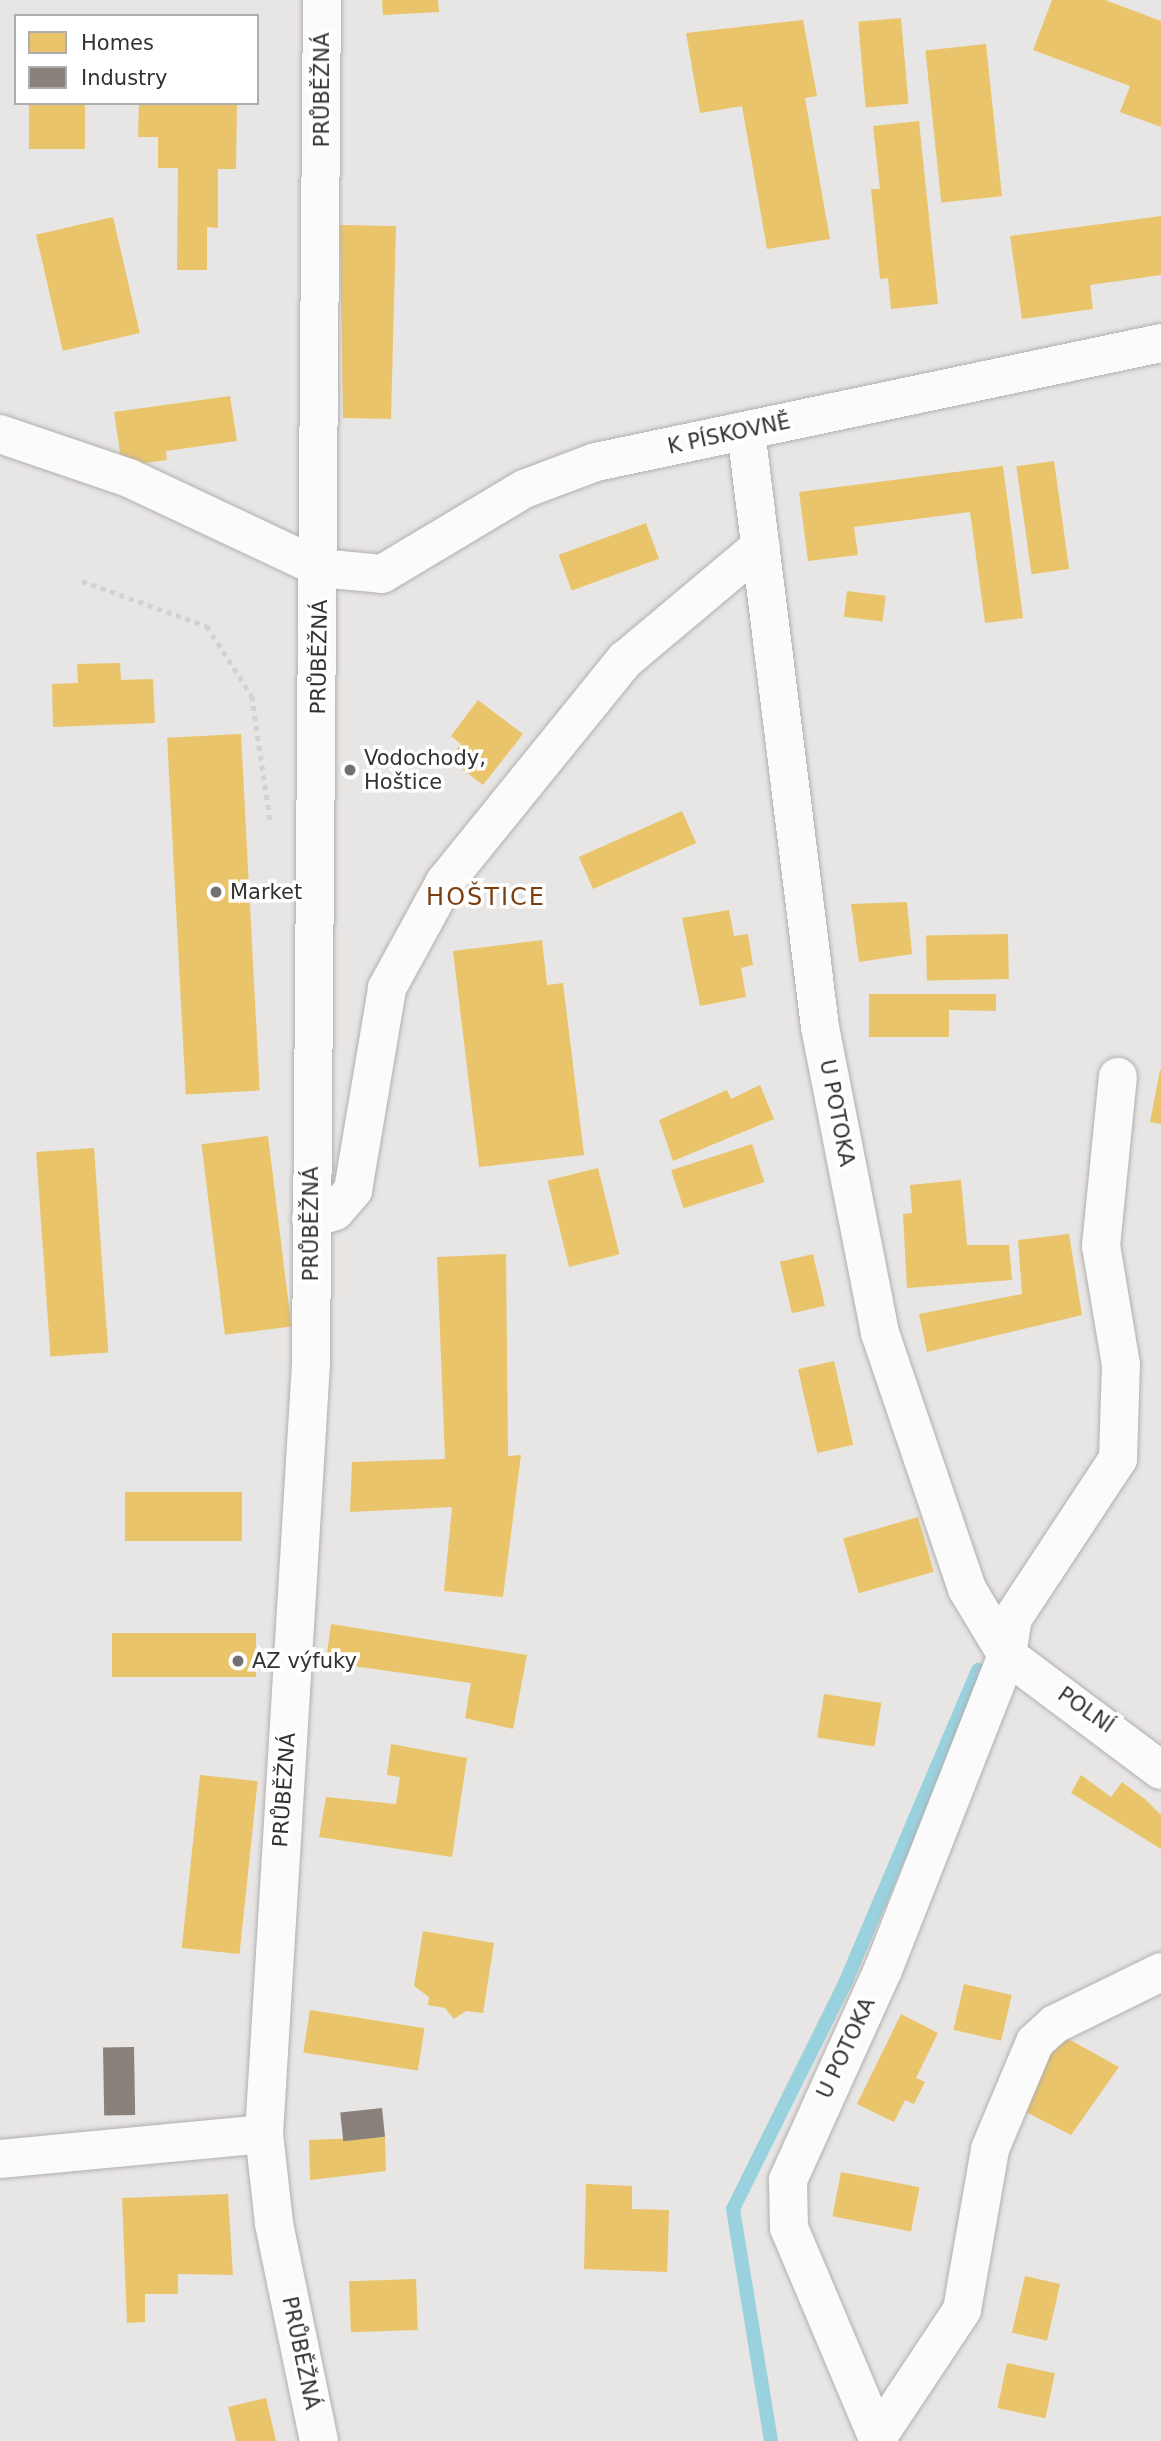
<!DOCTYPE html>
<html>
<head>
<meta charset="utf-8">
<style>
	body { margin:0 }
	#map { position:relative; width:1161px; height:2441px; overflow:hidden; background:#e8e6e4; font-family:"DejaVu Sans",sans-serif }
	div>[style] { position:absolute }
	.homes>* { inset:0; background:#e9c46a; transform-origin:0 0 }
	.industry>* { inset:0; background:#8a817c; transform-origin:0 0 }
	.stream>* { height:14px; margin:-7px; padding:0 7px; transform-origin:7px; border-radius:7px; background:#9ad1de }
	.path>* { height:4.5px; margin-top:-2.25px; transform-origin:0; background:repeating-linear-gradient(90deg,#d2d2d1 0 5px,transparent 0 10px) }
	.roads { filter:drop-shadow(0 0 2px #b1afae) drop-shadow(0 0 2px #b1afae) }
	.minor>* { height:38px; margin:-19px; padding:0 19px; transform-origin:19px; border-radius:19px; background:#fcfbfb }
	.dots>* { width:19px; height:19px; translate:-50% -50%; box-sizing:border-box; border:4px solid #fff; border-radius:50% }
	span { translate:-50% -50%; white-space:nowrap; text-align:center; line-height:1.15; -webkit-text-stroke:7px #fff; paint-order:stroke }
	.street-label { font-size:21px; color:#343231 }
	.poi-label { font-size:21px; color:#343231 }
	.left { translate:0 -50%; text-align:left }
	.quarter-label { font-size:24px; color:#7a3e11; letter-spacing:2px }
	.legend { position:absolute; left:14px; top:14px; width:245px; height:91px; box-sizing:border-box; background:#fff; border:2px solid #aeadad; margin:0; padding:9px 12px; list-style:none; font-size:21px; color:#343231 }
	.legend li { display:flex; align-items:center; gap:14px; height:35px }
	.legend b { width:35px; border:2px solid #aeadad }
</style>
</head>
<body>
<div id="map">
	<div class="homes">
		<div style="clip-path:polygon(382px 0,438px 0,439px 12px,383px 15px)"></div>
		<div style="clip-path:polygon(1052px 0,1105px 0,1161px 21px,1161px 127px,1120px 112px,1130px 86px,1033px 50px)"></div>
		<div style="left:901px;top:18px;width:86px;height:43px;rotate:85deg"></div>
		<div style="clip-path:polygon(803px 20px,817px 96px,805px 98px,830px 239px,767px 249px,742px 106px,700px 113px,686px 33px)"></div>
		<div style="left:986px;top:44px;width:153px;height:61px;rotate:84deg"></div>
		<div style="left:29px;top:103px;width:56px;height:46px"></div>
		<div style="clip-path:polygon(139px 103px,237px 103px,236px 169px,218px 169px,218px 228px,207px 227px,207px 270px,177px 270px,178px 168px,158px 168px,158px 137px,138px 137px)"></div>
		<div style="clip-path:polygon(919px 121px,938px 304px,891px 309px,888px 278px,880px 279px,871px 189px,880px 189px,873px 126px)"></div>
		<div style="clip-path:polygon(1161px 216px,1161px 275px,1090px 285px,1093px 309px,1022px 319px,1010px 236px)"></div>
		<div style="left:113px;top:217px;width:119px;height:79px;rotate:77deg"></div>
		<div style="clip-path:polygon(340px 225px,396px 226px,391px 419px,343px 418px)"></div>
		<div style="clip-path:polygon(230px 396px,237px 441px,166px 451px,167px 460px,122px 466px,114px 412px)"></div>
		<div style="left:1054px;top:461px;width:109px;height:38px;rotate:82deg"></div>
		<div style="clip-path:polygon(1003px 466px,1023px 618px,985px 623px,970px 512px,854px 527px,858px 555px,808px 561px,799px 492px)"></div>
		<div style="left:646px;top:523px;width:38px;height:93px;rotate:70deg"></div>
		<div style="left:847px;top:591px;width:39px;height:26px;rotate:7deg"></div>
		<div style="clip-path:polygon(120px 663px,121px 680px,153px 679px,155px 723px,53px 727px,52px 684px,78px 683px,77px 664px)"></div>
		<div style="clip-path:polygon(478px 700px,523px 734px,483px 785px,449px 759px,461px 744px,451px 736px)"></div>
		<div style="left:241px;top:734px;width:357px;height:74px;rotate:87deg"></div>
		<div style="left:682px;top:811px;width:35px;height:113px;rotate:66deg"></div>
		<div style="clip-path:polygon(907px 902px,912px 954px,859px 962px,851px 904px)"></div>
		<div style="clip-path:polygon(729px 910px,734px 936px,748px 934px,753px 965px,741px 968px,746px 997px,700px 1006px,682px 918px)"></div>
		<div style="left:1008px;top:934px;width:45px;height:82px;rotate:89deg"></div>
		<div style="clip-path:polygon(542px 940px,547px 985px,563px 983px,584px 1155px,479px 1167px,453px 951px)"></div>
		<div style="clip-path:polygon(869px 994px,996px 994px,996px 1011px,949px 1010px,949px 1037px,869px 1037px)"></div>
		<div style="clip-path:polygon(1160px 1070px,1161px 1071px,1161px 1124px,1150px 1122px)"></div>
		<div style="clip-path:polygon(760px 1085px,774px 1119px,673px 1161px,659px 1120px,727px 1090px,731px 1099px)"></div>
		<div style="left:268px;top:1136px;width:192px;height:67px;rotate:83deg"></div>
		<div style="left:752px;top:1144px;width:40px;height:85px;rotate:72deg"></div>
		<div style="left:94px;top:1148px;width:205px;height:58px;rotate:86deg"></div>
		<div style="left:598px;top:1168px;width:89px;height:52px;rotate:76deg"></div>
		<div style="clip-path:polygon(961px 1180px,967px 1245px,1009px 1245px,1012px 1280px,907px 1288px,903px 1214px,912px 1213px,910px 1185px)"></div>
		<div style="clip-path:polygon(1069px 1234px,1082px 1315px,927px 1352px,919px 1314px,1022px 1294px,1018px 1240px)"></div>
		<div style="clip-path:polygon(506px 1254px,508px 1456px,521px 1455px,503px 1597px,444px 1591px,452px 1507px,350px 1512px,352px 1462px,445px 1459px,437px 1257px)"></div>
		<div style="left:813px;top:1254px;width:53px;height:34px;rotate:77deg"></div>
		<div style="left:834px;top:1361px;width:86px;height:37px;rotate:77deg"></div>
		<div style="left:125px;top:1492px;width:117px;height:49px"></div>
		<div style="left:918px;top:1517px;width:57px;height:78px;rotate:74deg"></div>
		<div style="clip-path:polygon(331px 1624px,527px 1655px,513px 1729px,465px 1718px,471px 1683px,326px 1662px)"></div>
		<div style="left:256px;top:1633px;width:44px;height:144px;rotate:90deg"></div>
		<div style="left:824px;top:1694px;width:58px;height:44px;rotate:9deg"></div>
		<div style="clip-path:polygon(391px 1744px,467px 1758px,452px 1857px,319px 1837px,326px 1797px,396px 1804px,400px 1777px,387px 1775px)"></div>
		<div style="left:200px;top:1775px;width:58px;height:174px;rotate:6deg"></div>
		<div style="clip-path:polygon(1081px 1775px,1111px 1797px,1122px 1782px,1146px 1800px,1161px 1815px,1161px 1849px,1071px 1793px)"></div>
		<div style="clip-path:polygon(423px 1931px,494px 1943px,483px 2013px,466px 2011px,454px 2019px,445px 2008px,428px 2005px,429px 1997px,414px 1986px)"></div>
		<div style="left:964px;top:1984px;width:49px;height:47px;rotate:13deg"></div>
		<div style="left:310px;top:2010px;width:116px;height:43px;rotate:9deg"></div>
		<div style="clip-path:polygon(901px 2014px,938px 2033px,916px 2078px,925px 2082px,914px 2104px,905px 2100px,894px 2122px,857px 2104px)"></div>
		<div style="clip-path:polygon(1061px 2035px,1119px 2067px,1071px 2135px,1020px 2109px)"></div>
		<div style="clip-path:polygon(385px 2137px,386px 2171px,310px 2180px,309px 2140px)"></div>
		<div style="left:841px;top:2172px;width:80px;height:45px;rotate:11deg"></div>
		<div style="clip-path:polygon(586px 2184px,632px 2186px,632px 2209px,669px 2210px,667px 2272px,584px 2269px)"></div>
		<div style="clip-path:polygon(228px 2194px,233px 2275px,178px 2274px,178px 2294px,145px 2294px,145px 2322px,127px 2323px,122px 2198px)"></div>
		<div style="left:1025px;top:2276px;width:36px;height:58px;rotate:13deg"></div>
		<div style="left:416px;top:2279px;width:51px;height:67px;rotate:88deg"></div>
		<div style="left:1007px;top:2363px;width:49px;height:46px;rotate:12deg"></div>
		<div style="clip-path:polygon(266px 2398px,276px 2441px,236px 2441px,228px 2407px)"></div>
	</div>
	<div class="industry">
		<div style="left:134px;top:2047px;width:68px;height:31px;rotate:89deg"></div>
		<div style="left:382px;top:2108px;width:29px;height:42px;rotate:84deg"></div>
	</div>
	<div class="stream">
		<div style="left:771px;top:2441px;width:235px;rotate:-99.3deg"></div>
		<div style="left:733px;top:2209px;width:254px;rotate:-63.6deg"></div>
		<div style="left:846px;top:1981px;width:338px;rotate:-67deg"></div>
	</div>
	<div class="path">
		<div style="left:82px;top:581px;width:133px;rotate:19.8deg"></div>
		<div style="left:207px;top:626px;width:83px;rotate:57.3deg"></div>
		<div style="left:252px;top:696px;width:125px;rotate:81.7deg"></div>
	</div>
	<div class="roads">
		<div class="minor">
			<div style="left:746px;top:431px;width:601px;rotate:82.92deg"></div>
			<div style="left:820px;top:1027px;width:312px;rotate:78.9deg"></div>
			<div style="left:880px;top:1333px;width:270px;rotate:71.2deg"></div>
			<div style="left:967px;top:1589px;width:77px;rotate:58.8deg"></div>
			<div style="left:1007px;top:1655px;width:192px;rotate:36.8deg"></div>
			<div style="left:0;top:434px;width:136px;rotate:18.8deg"></div>
			<div style="left:129px;top:478px;width:211px;rotate:25.2deg"></div>
			<div style="left:320px;top:568px;width:62px;rotate:5.5deg"></div>
			<div style="left:382px;top:574px;width:165px;rotate:-30.9deg"></div>
			<div style="left:524px;top:489px;width:77px;rotate:-20.6deg"></div>
			<div style="left:596px;top:462px;width:577px;rotate:-11.89deg"></div>
			<div style="left:311px;top:1219px;width:25px;rotate:-18deg"></div>
			<div style="left:335px;top:1211px;width:28px;rotate:-49deg"></div>
			<div style="left:353px;top:1190px;width:205px;rotate:-80.4deg"></div>
			<div style="left:387px;top:988px;width:121px;rotate:-61.3deg"></div>
			<div style="left:445px;top:882px;width:286px;rotate:-51deg"></div>
			<div style="left:625px;top:660px;width:177px;rotate:-40deg"></div>
			<div style="left:0;top:2159px;width:265px;rotate:-5.4deg"></div>
			<div style="left:879px;top:2435px;width:150px;rotate:-56.4deg"></div>
			<div style="left:962px;top:2310px;width:163px;rotate:-80.1deg"></div>
			<div style="left:990px;top:2149px;width:116px;rotate:-67.2deg"></div>
			<div style="left:1035px;top:2042px;width:27px;rotate:-42deg"></div>
			<div style="left:1055px;top:2024px;width:118px;rotate:-26.1deg"></div>
			<div style="left:319px;top:2441px;width:223px;rotate:-101.7deg"></div>
			<div style="left:274px;top:2223px;width:90px;rotate:-96.4deg"></div>
			<div style="left:264px;top:2134px;width:772px;rotate:-86.51deg"></div>
			<div style="left:311px;top:1363px;width:1363px;rotate:-89.54deg"></div>
			<div style="left:879px;top:2441px;width:231px;rotate:-112.9deg"></div>
			<div style="left:789px;top:2228px;width:48px;rotate:-91.2deg"></div>
			<div style="left:788px;top:2180px;width:230px;rotate:-65.7deg"></div>
			<div style="left:883px;top:1970px;width:339px;rotate:-68.5deg"></div>
			<div style="left:1007px;top:1655px;width:37px;rotate:-81deg"></div>
			<div style="left:1013px;top:1618px;width:191px;rotate:-56.6deg"></div>
			<div style="left:1118px;top:1459px;width:94px;rotate:-88.2deg"></div>
			<div style="left:1121px;top:1365px;width:121px;rotate:-99.5deg"></div>
			<div style="left:1101px;top:1246px;width:170px;rotate:-84.3deg"></div>
		</div>
	</div>
	<div class="dots">
		<div style="left:350px;top:770px;background:#737170"></div>
		<div style="left:216px;top:892px;background:#737170"></div>
		<div style="left:238px;top:1661px;background:#737170"></div>
	</div>
	<div class="street-label">
		<span style="left:322px;top:90px;rotate:-90deg">PRŮBĚŽNÁ</span>
		<span style="left:729px;top:434px;rotate:-12deg">K PÍSKOVNĚ</span>
		<span style="left:319px;top:657px;rotate:-89deg">PRŮBĚŽNÁ</span>
		<span style="left:837px;top:1113px;rotate:79deg">U POTOKA</span>
		<span style="left:311px;top:1224px;rotate:-90deg">PRŮBĚŽNÁ</span>
		<span style="left:1086px;top:1710px;rotate:35deg">POLNÍ</span>
		<span style="left:284px;top:1790px;rotate:-86deg">PRŮBĚŽNÁ</span>
		<span style="left:846px;top:2048px;rotate:-65deg">U POTOKA</span>
		<span style="left:301px;top:2353px;rotate:78deg">PRŮBĚŽNÁ</span>
	</div>
	<div class="poi-label">
		<span class="left" style="left:364px;top:770px">Vodochody,<br>Hoštice</span>
		<span class="left" style="left:230px;top:892px">Market</span>
		<span class="left" style="left:252px;top:1661px">AZ výfuky</span>
	</div>
	<div class="quarter-label">
		<span style="left:486px;top:898px">HOŠTICE</span>
	</div>
	<ul class="legend">
	<li><b style="height:19px;background:#e9c46a"></b>Homes</li>
	<li><b style="height:19px;background:#8a817c"></b>Industry</li>
	</ul>
</div>
</body>
</html>
